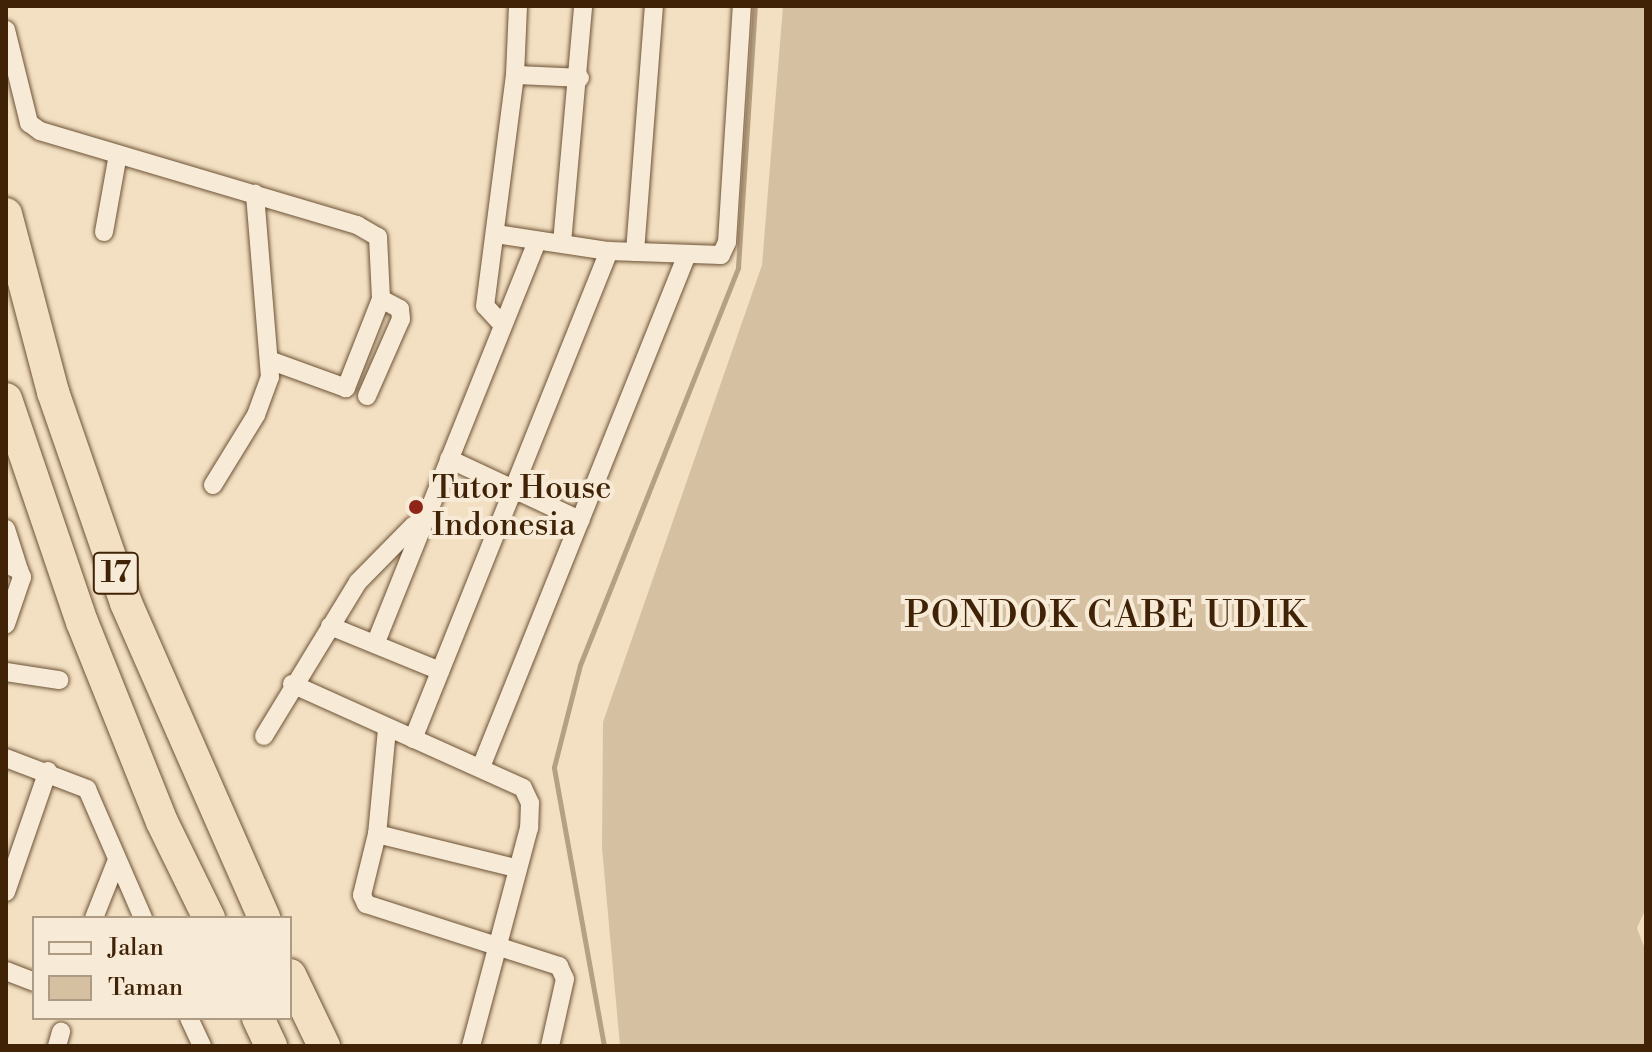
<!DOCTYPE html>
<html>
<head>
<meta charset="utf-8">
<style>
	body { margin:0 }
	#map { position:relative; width:1652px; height:1052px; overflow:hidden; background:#f3e0c2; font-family:"Libre Bodoni",serif }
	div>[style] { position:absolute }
	.green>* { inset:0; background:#d5c0a2 }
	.stream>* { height:5px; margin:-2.5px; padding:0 2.5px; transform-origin:2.5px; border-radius:2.5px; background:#b6a082 }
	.roads { filter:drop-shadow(0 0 2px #6d5236) drop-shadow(0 0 2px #6d5236) }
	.street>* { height:18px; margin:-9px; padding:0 9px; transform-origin:9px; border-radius:9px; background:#f7ebd7 }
	.highway>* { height:32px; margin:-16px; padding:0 16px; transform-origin:16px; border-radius:16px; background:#f3e0c2 }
	.dots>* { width:22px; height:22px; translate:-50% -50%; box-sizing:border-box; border:4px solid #f7ebd7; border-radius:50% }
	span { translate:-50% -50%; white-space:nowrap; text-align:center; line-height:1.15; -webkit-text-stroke:8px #f7ebd7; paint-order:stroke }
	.shield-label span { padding:2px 6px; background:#f7ebd7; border:2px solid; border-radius:6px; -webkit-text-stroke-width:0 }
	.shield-label { font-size:30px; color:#402307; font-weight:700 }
	.poi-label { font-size:32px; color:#402307 }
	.left { translate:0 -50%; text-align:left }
	.quarter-label { font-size:36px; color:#402307; letter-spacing:2px }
	.frame { position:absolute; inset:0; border:8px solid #402307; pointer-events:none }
	.legend { position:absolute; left:32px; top:916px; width:260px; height:104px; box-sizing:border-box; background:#f7ebd7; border:2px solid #ae9b84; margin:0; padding:10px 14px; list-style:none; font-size:24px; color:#402307 }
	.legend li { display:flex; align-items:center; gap:16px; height:40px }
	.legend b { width:40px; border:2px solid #ae9b84 }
</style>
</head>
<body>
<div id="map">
	<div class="green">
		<div style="clip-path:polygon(783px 6px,1646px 6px,1646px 908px,1637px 928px,1646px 952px,1646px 1046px,620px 1046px,602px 848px,603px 722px,762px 265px)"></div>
	</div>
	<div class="stream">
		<div style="left:604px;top:1046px;width:283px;rotate:-100.2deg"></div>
		<div style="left:554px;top:767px;width:105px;rotate:-75.7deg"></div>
		<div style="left:580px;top:665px;width:428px;rotate:-68.3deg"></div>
		<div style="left:738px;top:267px;width:262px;rotate:-86.3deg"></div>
	</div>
	<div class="roads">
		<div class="street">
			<div style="left:6px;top:30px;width:96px;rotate:76.1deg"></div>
			<div style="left:29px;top:123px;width:14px;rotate:36deg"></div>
			<div style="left:40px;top:131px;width:331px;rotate:16.5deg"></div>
			<div style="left:357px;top:225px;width:24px;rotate:30deg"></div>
			<div style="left:378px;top:237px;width:62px;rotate:87.2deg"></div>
			<div style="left:381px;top:299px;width:96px;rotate:111.5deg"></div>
			<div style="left:346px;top:388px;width:82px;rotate:-160deg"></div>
			<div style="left:515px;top:75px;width:65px;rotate:2.6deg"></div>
			<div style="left:104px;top:232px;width:79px;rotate:-79.8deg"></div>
			<div style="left:496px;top:234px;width:114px;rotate:8.6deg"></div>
			<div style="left:609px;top:251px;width:112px;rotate:2deg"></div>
			<div style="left:721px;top:255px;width:14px;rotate:-65deg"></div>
			<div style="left:727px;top:242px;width:236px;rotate:-86.4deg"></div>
			<div style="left:562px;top:243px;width:238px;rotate:-84.9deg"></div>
			<div style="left:635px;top:252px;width:247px;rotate:-85.6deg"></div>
			<div style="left:501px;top:323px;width:23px;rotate:-133deg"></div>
			<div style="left:485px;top:306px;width:233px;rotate:-82.6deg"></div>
			<div style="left:515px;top:75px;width:69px;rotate:-87.5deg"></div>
			<div style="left:367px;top:396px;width:84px;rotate:-66.2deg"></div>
			<div style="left:401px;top:319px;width:10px;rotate:-96deg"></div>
			<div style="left:400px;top:309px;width:21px;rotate:-152deg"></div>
			<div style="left:449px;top:459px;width:145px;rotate:25deg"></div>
			<div style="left:213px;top:485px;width:82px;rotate:-58.4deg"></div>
			<div style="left:256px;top:415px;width:40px;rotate:-69.8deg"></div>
			<div style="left:270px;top:377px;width:184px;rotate:-94.7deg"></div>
			<div style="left:6px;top:529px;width:43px;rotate:72.4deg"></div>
			<div style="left:6px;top:564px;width:14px;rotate:25deg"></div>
			<div style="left:19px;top:570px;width:8px;rotate:67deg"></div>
			<div style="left:22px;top:577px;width:50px;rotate:108.8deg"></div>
			<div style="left:330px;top:626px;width:119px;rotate:22.2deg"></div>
			<div style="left:376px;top:642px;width:432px;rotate:-68.1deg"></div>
			<div style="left:6px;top:672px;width:54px;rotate:8.6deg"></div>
			<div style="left:292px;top:684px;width:253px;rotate:24.2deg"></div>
			<div style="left:523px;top:788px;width:17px;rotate:65deg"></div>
			<div style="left:530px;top:803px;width:25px;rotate:92deg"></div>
			<div style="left:529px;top:828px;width:226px;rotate:104.9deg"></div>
			<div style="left:387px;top:729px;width:105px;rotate:95.4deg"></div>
			<div style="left:377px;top:834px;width:63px;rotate:103.8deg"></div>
			<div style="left:362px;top:895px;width:10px;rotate:66deg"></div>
			<div style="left:366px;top:904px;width:203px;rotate:17.8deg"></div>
			<div style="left:559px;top:966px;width:14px;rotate:65deg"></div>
			<div style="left:565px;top:979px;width:69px;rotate:102.6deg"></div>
			<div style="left:264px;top:736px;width:180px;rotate:-58.6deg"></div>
			<div style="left:358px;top:582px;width:80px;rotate:-45.5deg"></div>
			<div style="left:413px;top:739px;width:526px;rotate:-68.12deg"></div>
			<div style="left:6px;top:758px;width:87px;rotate:20.9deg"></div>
			<div style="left:87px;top:789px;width:141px;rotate:66.5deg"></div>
			<div style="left:481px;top:767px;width:550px;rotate:-68.1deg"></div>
			<div style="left:377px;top:834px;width:142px;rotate:13.8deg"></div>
			<div style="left:6px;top:892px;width:128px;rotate:-70.9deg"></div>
			<div style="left:94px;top:918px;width:62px;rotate:-68.4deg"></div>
			<div style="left:6px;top:971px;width:30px;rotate:21deg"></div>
			<div style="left:189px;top:1018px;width:31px;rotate:65deg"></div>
			<div style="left:57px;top:1046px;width:15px;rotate:-74deg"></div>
		</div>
		<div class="highway">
			<div style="left:6px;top:214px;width:184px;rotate:75.2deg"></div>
			<div style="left:53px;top:392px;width:223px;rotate:70.9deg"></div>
			<div style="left:126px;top:603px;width:344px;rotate:66.3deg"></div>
			<div style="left:6px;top:399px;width:236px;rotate:71.2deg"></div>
			<div style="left:82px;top:622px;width:215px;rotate:68.2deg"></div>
			<div style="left:162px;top:822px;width:107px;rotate:63.9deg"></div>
			<div style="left:290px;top:975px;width:79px;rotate:64.4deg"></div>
			<div style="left:258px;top:1018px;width:31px;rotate:65deg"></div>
		</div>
	</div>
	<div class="dots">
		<div style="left:416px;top:507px;background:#8f2418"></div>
	</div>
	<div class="shield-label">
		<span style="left:116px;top:573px">17</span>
	</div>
	<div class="poi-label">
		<span class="left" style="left:432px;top:507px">Tutor House<br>Indonesia</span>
	</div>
	<div class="quarter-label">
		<span style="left:1106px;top:617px">PONDOK CABE UDIK</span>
	</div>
	<div class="frame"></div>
	<ul class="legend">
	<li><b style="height:10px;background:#f7ebd7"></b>Jalan</li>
	<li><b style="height:22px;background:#d5c0a2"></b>Taman</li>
	</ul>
</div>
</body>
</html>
